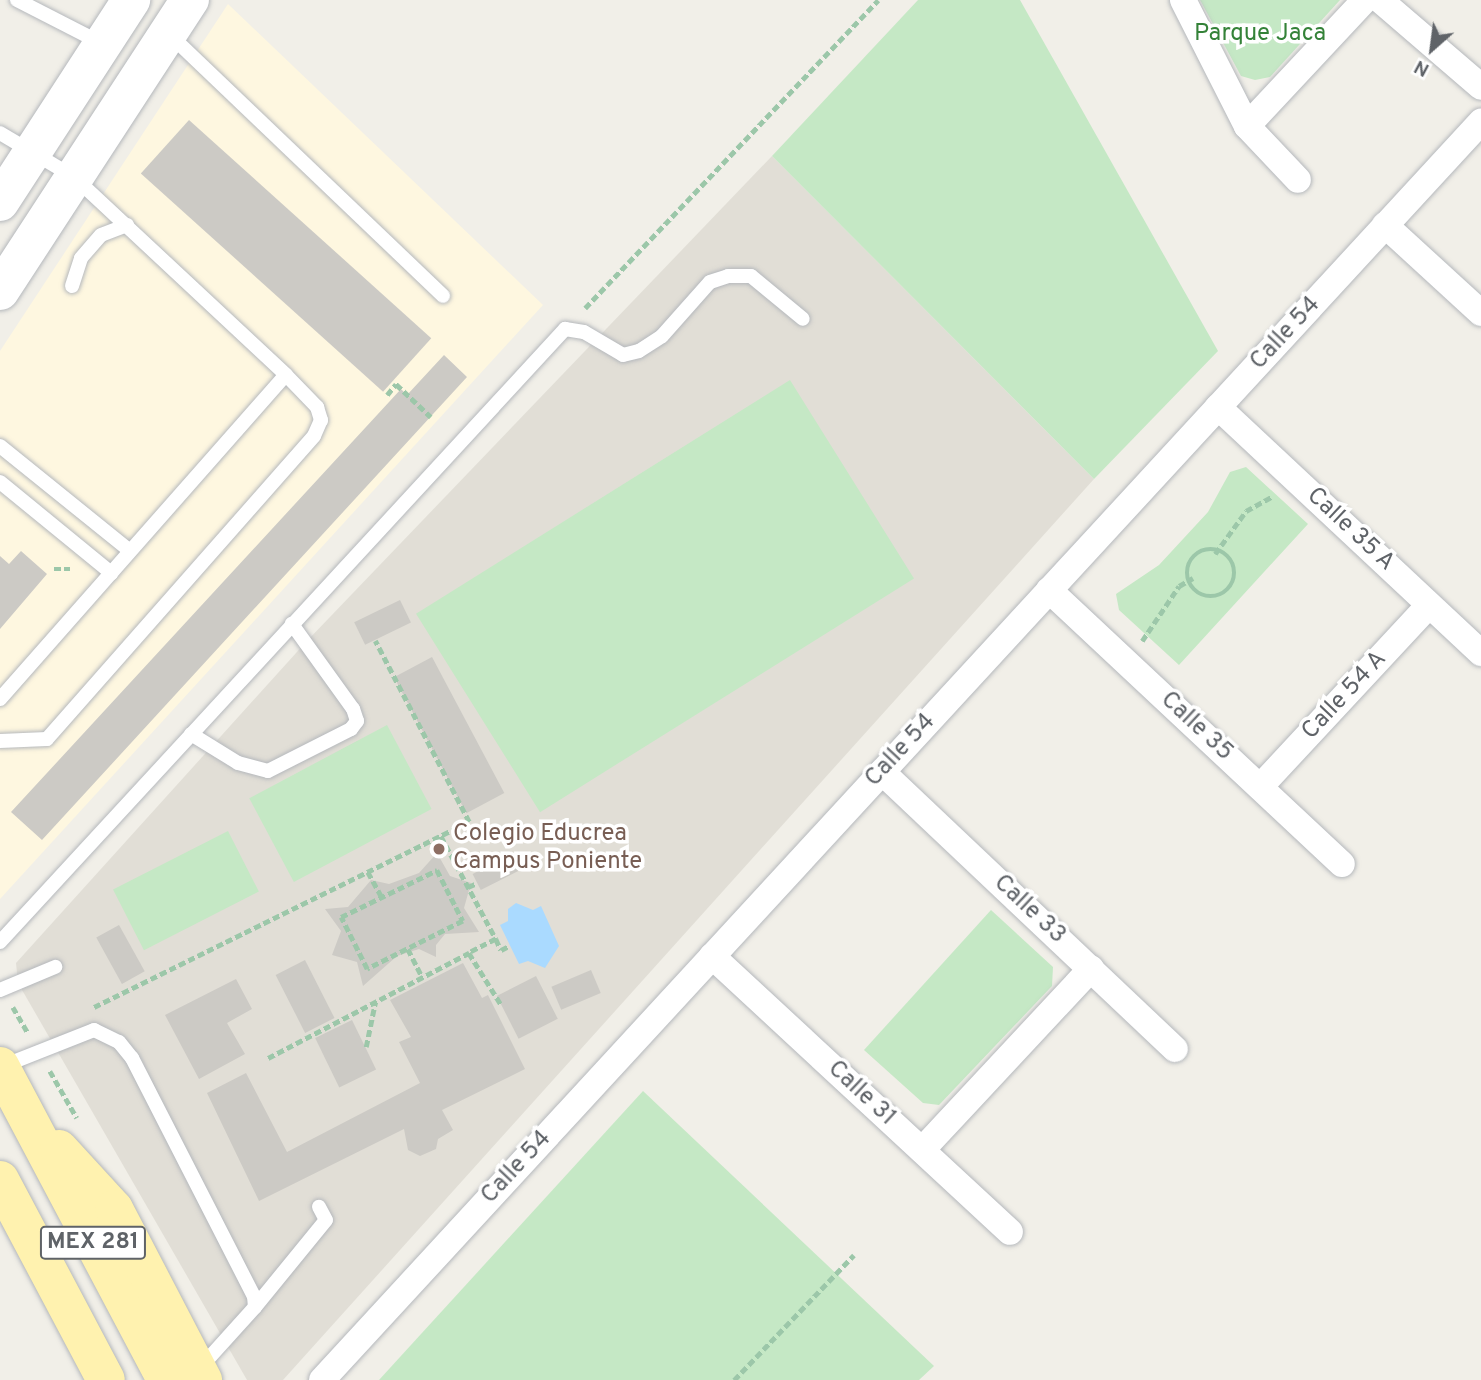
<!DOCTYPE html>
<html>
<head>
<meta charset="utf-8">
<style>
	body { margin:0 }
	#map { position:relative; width:1481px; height:1380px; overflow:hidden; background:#f1efe8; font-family:Overpass,sans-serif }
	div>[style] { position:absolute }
	.commercial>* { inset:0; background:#fef7e0 }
	.education>* { inset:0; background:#e1ded6 }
	.green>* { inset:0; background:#c5e8c5; transform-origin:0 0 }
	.water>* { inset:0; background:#aadaff }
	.building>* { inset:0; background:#cccac5; transform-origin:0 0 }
	.path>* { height:4.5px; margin-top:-2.25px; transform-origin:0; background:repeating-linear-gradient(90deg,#9cc7a9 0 7px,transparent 0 10.5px) }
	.path>.ring { margin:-2.25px; padding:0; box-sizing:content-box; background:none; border:4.5px solid #9cc7a9; border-radius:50% }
	.roads { filter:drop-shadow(0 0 2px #b5b8bc) drop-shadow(0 0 2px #b5b8bc) }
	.lane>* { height:14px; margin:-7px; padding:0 7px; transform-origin:7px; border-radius:7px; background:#fff }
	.street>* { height:26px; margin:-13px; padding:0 13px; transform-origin:13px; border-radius:13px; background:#fff }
	.secondary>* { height:38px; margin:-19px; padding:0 19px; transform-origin:19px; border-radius:19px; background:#fff }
	.primary>* { height:38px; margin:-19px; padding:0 19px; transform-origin:19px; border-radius:19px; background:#fff2af }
	.dots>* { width:19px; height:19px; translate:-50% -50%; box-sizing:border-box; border:4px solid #fff; border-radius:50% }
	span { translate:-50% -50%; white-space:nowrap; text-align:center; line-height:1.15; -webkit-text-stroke:7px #fff; paint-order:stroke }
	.shield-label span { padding:2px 5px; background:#fff; border:2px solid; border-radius:5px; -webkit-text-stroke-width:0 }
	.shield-label { font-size:23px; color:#5f6368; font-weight:700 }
	.park-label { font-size:24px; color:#348238 }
	.street-label { font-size:24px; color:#5f6368 }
	.education-label { font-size:24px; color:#785e54 }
	.left { translate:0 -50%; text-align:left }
	.north { position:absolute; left:1397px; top:14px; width:70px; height:70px; -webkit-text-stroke:5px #fff; paint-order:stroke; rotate:208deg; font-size:19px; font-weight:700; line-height:28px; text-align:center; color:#5f6368 }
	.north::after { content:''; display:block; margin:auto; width:24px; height:32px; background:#5f6368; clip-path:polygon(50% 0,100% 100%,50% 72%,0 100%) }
</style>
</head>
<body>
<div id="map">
	<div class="commercial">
		<div style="clip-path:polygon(228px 4px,543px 305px,0 899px,0 351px)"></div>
	</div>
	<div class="education">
		<div style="clip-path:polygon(772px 156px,1094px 479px,283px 1380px,247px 1380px,18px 983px,16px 963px,306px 642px)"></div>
	</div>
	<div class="green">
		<div style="clip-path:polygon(918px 0,1020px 0,1218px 351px,1094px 479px,772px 156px)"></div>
		<div style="clip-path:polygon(1200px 0,1340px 0,1270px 77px,1255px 80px,1241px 76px)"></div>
		<div style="left:790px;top:380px;width:234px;height:441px;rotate:58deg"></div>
		<div style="clip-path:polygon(1246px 467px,1308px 524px,1179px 665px,1119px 610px,1116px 594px,1159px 565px,1208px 512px,1230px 472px)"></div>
		<div style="left:387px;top:725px;width:95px;height:156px;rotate:62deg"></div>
		<div style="left:228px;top:831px;width:68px;height:129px;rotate:63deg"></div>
		<div style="clip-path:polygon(991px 910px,1053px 967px,1052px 986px,939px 1105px,923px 1103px,864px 1050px)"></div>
		<div style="clip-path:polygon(643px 1091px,934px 1366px,919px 1380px,379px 1380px)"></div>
	</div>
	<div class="water">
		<div style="clip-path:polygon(516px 903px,533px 910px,541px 906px,559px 946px,545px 968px,528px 961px,519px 964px,500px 925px,508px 921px,508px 909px)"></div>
	</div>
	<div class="building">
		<div style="left:189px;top:120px;width:326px;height:72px;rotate:42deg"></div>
		<div style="clip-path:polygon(444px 355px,467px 377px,42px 840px,11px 812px,401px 389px,407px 395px)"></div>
		<div style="clip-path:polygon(21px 551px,47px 574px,0 629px,0 556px,9px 564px)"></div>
		<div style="left:400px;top:600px;width:25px;height:51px;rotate:64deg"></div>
		<div style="left:432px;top:657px;width:154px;height:43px;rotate:62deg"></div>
		<div style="clip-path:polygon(437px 853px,450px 876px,471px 883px,464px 908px,479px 932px,445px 934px,436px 945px,436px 957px,419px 949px,397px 956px,363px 986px,357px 962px,332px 955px,341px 931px,325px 909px,348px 907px,371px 880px,389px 884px,419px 873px)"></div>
		<div style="left:510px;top:855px;width:18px;height:42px;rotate:63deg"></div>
		<div style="left:119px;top:925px;width:53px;height:26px;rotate:61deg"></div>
		<div style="left:305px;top:960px;width:65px;height:33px;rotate:63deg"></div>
		<div style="clip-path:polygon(463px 963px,482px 998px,488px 995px,525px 1069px,442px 1110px,453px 1130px,438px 1139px,436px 1149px,420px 1156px,408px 1150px,404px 1129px,259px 1201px,207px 1093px,246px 1073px,287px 1152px,420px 1083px,399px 1042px,411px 1037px,390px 1000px)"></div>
		<div style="left:591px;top:970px;width:25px;height:43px;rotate:67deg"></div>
		<div style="left:536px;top:976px;width:48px;height:44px;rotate:63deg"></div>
		<div style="clip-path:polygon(236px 979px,252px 1009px,227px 1023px,245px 1054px,199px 1079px,165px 1015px)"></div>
		<div style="left:352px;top:1020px;width:55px;height:41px;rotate:64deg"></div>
	</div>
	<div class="path">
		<div style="left:585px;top:308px;width:425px;rotate:-46.4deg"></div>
		<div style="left:387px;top:395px;width:14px;rotate:-51deg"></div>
		<div style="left:396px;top:384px;width:48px;rotate:43.3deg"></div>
		<div class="ring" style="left:1187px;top:549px;width:43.5px;height:43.5px"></div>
		<div style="left:1215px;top:554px;width:53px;rotate:-54.2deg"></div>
		<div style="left:1246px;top:511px;width:29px;rotate:-29deg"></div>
		<div style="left:54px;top:569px;width:16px"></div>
		<div style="left:1142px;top:641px;width:66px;rotate:-56.1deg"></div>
		<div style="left:1179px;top:586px;width:16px;rotate:-30deg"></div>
		<div style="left:441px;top:836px;width:117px;rotate:61.9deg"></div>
		<div style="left:496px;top:939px;width:30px;rotate:153deg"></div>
		<div style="left:469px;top:953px;width:62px;rotate:58.1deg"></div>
		<div style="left:437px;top:870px;width:57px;rotate:63deg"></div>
		<div style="left:463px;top:921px;width:107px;rotate:153.4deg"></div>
		<div style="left:367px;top:969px;width:58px;rotate:-116.6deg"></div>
		<div style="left:341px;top:917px;width:107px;rotate:-26.1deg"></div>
		<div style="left:368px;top:872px;width:29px;rotate:61deg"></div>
		<div style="left:468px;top:887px;width:10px;rotate:-24deg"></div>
		<div style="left:496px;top:939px;width:12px;rotate:66deg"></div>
		<div style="left:501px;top:950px;width:9px;rotate:-27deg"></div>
		<div style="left:408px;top:949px;width:31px;rotate:63deg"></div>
		<div style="left:13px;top:1007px;width:30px;rotate:60deg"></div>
		<div style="left:94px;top:1007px;width:418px;rotate:-26.3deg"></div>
		<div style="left:469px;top:822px;width:204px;rotate:-117.4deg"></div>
		<div style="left:366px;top:1047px;width:45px;rotate:-78.4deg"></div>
		<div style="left:268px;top:1058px;width:227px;rotate:-27.6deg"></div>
		<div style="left:50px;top:1071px;width:54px;rotate:60.1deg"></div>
		<div style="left:734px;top:1380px;width:173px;rotate:-46.2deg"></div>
	</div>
	<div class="roads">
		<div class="lane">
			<div style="left:17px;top:0;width:94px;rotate:27.1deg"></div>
			<div style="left:169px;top:34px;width:379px;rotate:43.7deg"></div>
			<div style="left:0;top:133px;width:86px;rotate:30.7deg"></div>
			<div style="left:74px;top:177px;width:290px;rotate:43deg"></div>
			<div style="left:286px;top:375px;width:45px;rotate:45.9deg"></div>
			<div style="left:317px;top:407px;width:14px;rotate:73deg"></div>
			<div style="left:321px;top:420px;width:17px;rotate:114deg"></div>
			<div style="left:314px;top:436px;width:404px;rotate:131.4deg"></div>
			<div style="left:47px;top:739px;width:47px;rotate:177.6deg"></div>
			<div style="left:72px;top:286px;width:29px;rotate:-72deg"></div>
			<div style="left:81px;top:258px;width:30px;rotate:-49deg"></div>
			<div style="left:101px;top:235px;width:28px;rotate:-21deg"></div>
			<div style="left:0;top:446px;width:167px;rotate:38.9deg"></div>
			<div style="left:0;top:482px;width:144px;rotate:39.3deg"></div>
			<div style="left:0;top:699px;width:432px;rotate:-48.6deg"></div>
			<div style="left:191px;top:734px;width:55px;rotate:31.7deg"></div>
			<div style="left:238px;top:763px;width:31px;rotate:15deg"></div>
			<div style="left:268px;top:771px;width:93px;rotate:-26.8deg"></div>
			<div style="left:351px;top:729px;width:10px;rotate:-53deg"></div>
			<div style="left:357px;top:721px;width:13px;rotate:-108deg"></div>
			<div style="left:353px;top:709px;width:105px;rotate:-125.7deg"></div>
			<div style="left:0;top:942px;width:834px;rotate:-47.33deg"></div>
			<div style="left:565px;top:329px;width:19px;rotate:9deg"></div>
			<div style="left:584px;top:332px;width:45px;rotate:30.5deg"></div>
			<div style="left:623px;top:355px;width:16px;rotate:-14deg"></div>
			<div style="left:639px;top:351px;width:27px;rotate:-33deg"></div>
			<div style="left:662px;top:336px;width:72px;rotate:-48.4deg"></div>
			<div style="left:710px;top:282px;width:19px;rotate:-18deg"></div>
			<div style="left:728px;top:276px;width:23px"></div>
			<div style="left:751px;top:276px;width:67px;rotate:39.6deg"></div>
			<div style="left:0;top:990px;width:60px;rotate:-22.7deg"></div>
			<div style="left:3px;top:1066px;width:98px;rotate:-21.6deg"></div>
			<div style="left:94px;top:1030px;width:28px;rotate:26deg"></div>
			<div style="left:119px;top:1042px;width:21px;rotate:51deg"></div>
			<div style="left:132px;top:1058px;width:267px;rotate:62.9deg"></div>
			<div style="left:254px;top:1296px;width:11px;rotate:85deg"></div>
			<div style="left:255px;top:1307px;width:84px;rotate:132.1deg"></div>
			<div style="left:255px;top:1307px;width:112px;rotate:-50.8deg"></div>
			<div style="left:326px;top:1220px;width:15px;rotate:-118deg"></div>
		</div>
		<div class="street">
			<div style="left:1183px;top:0;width:141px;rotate:63.1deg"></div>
			<div style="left:1247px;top:126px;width:74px;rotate:46.6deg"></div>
			<div style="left:1380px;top:0;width:133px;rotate:40.7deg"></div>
			<div style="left:1247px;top:126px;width:173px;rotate:-46.9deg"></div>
			<div style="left:1385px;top:225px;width:130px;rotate:42.5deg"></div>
			<div style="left:1218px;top:407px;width:360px;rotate:43.1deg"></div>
			<div style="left:1049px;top:590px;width:401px;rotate:43.1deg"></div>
			<div style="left:882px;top:772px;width:403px;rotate:43.4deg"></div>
			<div style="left:1260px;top:787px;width:248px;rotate:-47.1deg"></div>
			<div style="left:712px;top:956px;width:406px;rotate:42.8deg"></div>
			<div style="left:922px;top:1150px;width:248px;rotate:-47deg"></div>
			<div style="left:322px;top:1380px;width:1711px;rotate:-47.35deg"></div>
		</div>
		<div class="secondary">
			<div style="left:0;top:202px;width:241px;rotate:-57deg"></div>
			<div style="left:0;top:291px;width:348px;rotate:-56.9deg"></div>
		</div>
		<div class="primary">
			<div style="left:0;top:1066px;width:355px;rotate:62.1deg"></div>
			<div style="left:59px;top:1149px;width:81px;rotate:47.5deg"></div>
			<div style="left:114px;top:1209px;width:193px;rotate:62.5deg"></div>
			<div style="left:0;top:1180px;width:226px;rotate:62.1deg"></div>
		</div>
	</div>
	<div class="dots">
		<div style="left:439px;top:849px;background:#8d6e63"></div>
	</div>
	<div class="shield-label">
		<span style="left:93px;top:1243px">MEX 281</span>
	</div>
	<div class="park-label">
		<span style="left:1260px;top:35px">Parque Jaca</span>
	</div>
	<div class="street-label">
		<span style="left:1286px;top:334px;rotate:-47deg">Calle 54</span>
		<span style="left:1350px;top:530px;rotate:43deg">Calle 35 A</span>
		<span style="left:1345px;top:696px;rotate:-47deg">Calle 54 A</span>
		<span style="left:1196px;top:727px;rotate:43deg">Calle 35</span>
		<span style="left:901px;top:751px;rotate:-47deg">Calle 54</span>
		<span style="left:1029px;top:910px;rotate:43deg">Calle 33</span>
		<span style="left:861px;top:1094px;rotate:43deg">Calle 31</span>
		<span style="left:517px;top:1168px;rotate:-47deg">Calle 54</span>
	</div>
	<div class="education-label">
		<span class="left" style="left:453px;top:849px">Colegio Educrea<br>Campus Poniente</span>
	</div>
	<div class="north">N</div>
</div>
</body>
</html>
